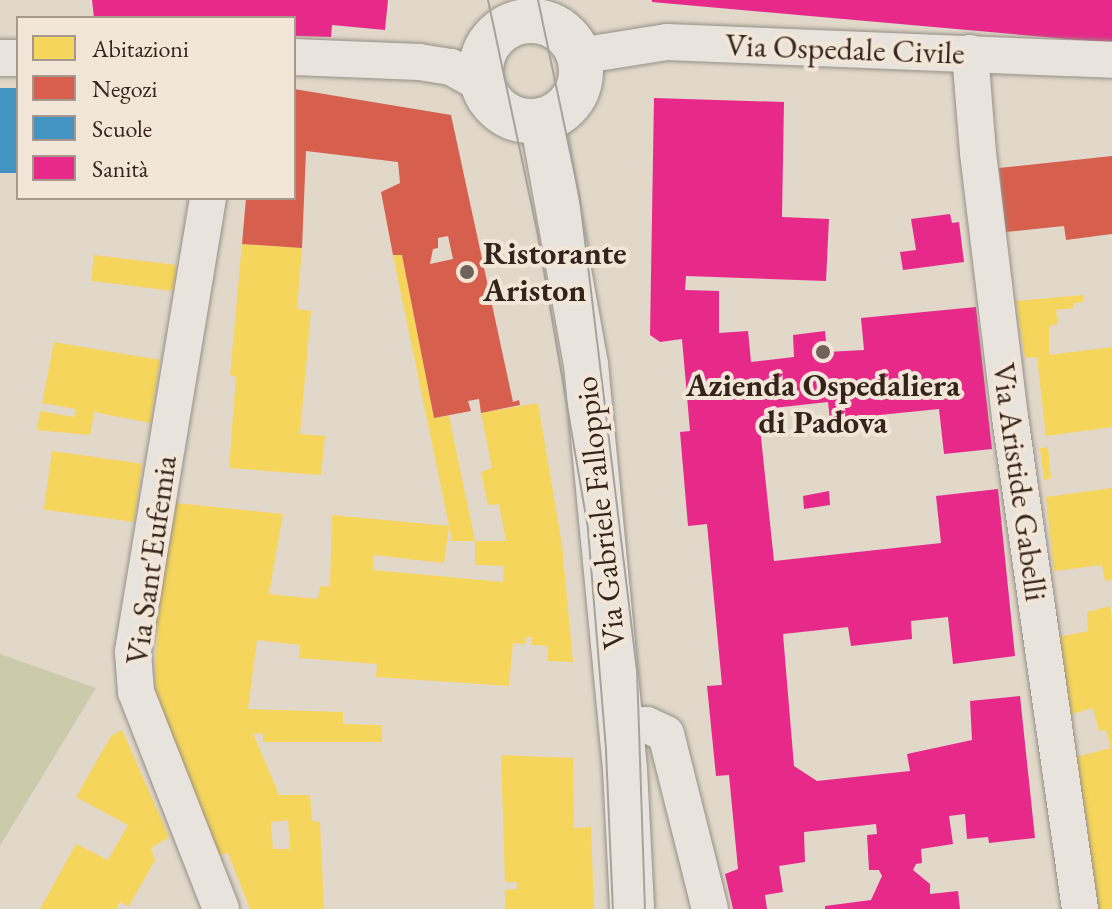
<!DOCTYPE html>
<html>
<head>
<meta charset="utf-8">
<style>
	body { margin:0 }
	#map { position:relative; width:1112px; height:909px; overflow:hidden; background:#e1d8ca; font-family:"EB Garamond",serif }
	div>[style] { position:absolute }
	.green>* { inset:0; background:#cbcaab }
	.homes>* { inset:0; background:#f6d55c; transform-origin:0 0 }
	.shops>* { inset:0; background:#d6604d }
	.schools>* { inset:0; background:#4393c3; transform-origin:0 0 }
	.health>* { inset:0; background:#e7298a }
	.roads { filter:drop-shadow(0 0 2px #968f86) drop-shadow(0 0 2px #968f86) }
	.street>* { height:36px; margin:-18px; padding:0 18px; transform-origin:18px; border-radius:18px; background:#e8e3dc }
	.secondary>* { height:44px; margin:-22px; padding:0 22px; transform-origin:22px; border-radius:22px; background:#e8e3dc }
	.secondary>.ring { margin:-22px; padding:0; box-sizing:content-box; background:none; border:44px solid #e8e3dc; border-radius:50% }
	.tram>* { height:2px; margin:-1px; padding:0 1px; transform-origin:1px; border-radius:1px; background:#a8a29c }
	.dots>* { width:22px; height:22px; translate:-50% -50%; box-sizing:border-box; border:4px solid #f1e6d7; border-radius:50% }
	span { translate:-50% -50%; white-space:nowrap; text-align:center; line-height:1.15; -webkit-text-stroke:8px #f1e6d7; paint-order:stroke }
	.street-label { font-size:32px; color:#35241c }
	.poi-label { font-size:32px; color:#35241c; font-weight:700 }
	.left { translate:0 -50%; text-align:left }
	.legend { position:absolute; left:16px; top:16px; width:280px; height:184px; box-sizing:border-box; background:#f1e6d7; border:2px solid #a6988c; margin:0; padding:10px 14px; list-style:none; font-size:24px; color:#35241c }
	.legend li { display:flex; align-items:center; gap:16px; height:40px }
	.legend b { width:40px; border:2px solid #a6988c }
</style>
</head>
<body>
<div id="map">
	<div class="green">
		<div style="clip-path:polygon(0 654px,96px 688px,0 846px)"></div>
	</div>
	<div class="homes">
		<div style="clip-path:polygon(242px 244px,302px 248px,297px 309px,311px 311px,300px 434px,325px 436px,321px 475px,229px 468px,236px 376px,230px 375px)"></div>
		<div style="left:94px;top:255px;width:83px;height:26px;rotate:7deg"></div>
		<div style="clip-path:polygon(evenodd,393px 255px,402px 255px,434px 418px,449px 416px,475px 541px,452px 541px,449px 526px,444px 563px,374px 555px,373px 570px,503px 582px,504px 566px,475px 565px,475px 541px,506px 541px,499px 504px,488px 505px,481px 472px,492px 468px,481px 413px,538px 403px,562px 545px,573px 662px,548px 661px,548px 646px,532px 645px,532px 637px,525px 637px,526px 644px,513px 643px,509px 686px,376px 677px,377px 664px,299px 658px,300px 645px,257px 640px,248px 709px,343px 712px,343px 724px,382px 725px,382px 742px,263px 742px,263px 734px,253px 733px,279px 795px,310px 795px,312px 821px,320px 822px,324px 909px,250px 909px,228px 853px,216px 856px,154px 711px,158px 608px,176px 503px,283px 514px,269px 594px,318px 599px,320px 586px,330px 587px,332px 515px,449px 526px,393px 255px,288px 820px,290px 849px,273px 849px,271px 822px,288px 820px)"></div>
		<div style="clip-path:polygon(1083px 295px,1084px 302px,1073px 303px,1074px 308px,1056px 310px,1058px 324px,1049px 326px,1049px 355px,1112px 347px,1112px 427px,1046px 436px,1037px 357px,1025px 358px,1016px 301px)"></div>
		<div style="clip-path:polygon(54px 342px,160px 360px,150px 423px,94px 412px,90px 435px,37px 430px,40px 411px,74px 417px,76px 409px,42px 403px)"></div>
		<div style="clip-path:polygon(1048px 447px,1051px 478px,1044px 480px,1040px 448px)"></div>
		<div style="left:52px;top:451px;width:91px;height:59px;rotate:8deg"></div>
		<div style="clip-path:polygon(1112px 488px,1112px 580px,1105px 581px,1102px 565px,1054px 571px,1046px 497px)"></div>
		<div style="clip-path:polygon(1110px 606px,1112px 621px,1112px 909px,1093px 909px,1074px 831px,1088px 827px,1079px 781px,1064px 760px,1111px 748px,1106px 730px,1099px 731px,1093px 708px,1065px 716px,1059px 637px,1088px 631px,1087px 612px)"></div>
		<div style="clip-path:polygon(122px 730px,169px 837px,151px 848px,155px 860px,129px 906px,120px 902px,116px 909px,40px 909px,76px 844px,108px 860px,128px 825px,76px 797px,111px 736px)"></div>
		<div style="clip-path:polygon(501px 755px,573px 758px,574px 828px,591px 827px,594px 909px,505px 909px,505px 890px,517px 889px,517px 882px,505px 882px)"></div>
	</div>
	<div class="shops">
		<div style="clip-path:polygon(evenodd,294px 89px,451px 115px,513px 402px,519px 400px,520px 405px,481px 413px,479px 399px,468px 401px,471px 411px,434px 418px,402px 255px,393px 255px,381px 192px,400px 183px,398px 162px,306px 151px,302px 248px,242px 244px,246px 198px,294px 198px,294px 89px,448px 236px,453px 259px,430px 264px,433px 249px,438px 248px,438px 238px,448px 236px)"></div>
		<div style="clip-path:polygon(1112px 156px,1112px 234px,1066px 240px,1064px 226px,1006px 232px,999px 168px)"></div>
	</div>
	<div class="schools">
		<div style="left:18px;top:88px;width:85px;height:18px;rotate:90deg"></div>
	</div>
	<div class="health">
		<div style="clip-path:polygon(92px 0,388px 0,385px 30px,332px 25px,331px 37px,294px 36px,294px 18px,94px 18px)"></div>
		<div style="clip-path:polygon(652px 0,1112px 0,1112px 43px,652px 2px)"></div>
		<div style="clip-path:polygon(654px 98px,784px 102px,782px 217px,829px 219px,826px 281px,686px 276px,685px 290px,719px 291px,719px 333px,748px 331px,751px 362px,794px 357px,793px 335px,825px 331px,827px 352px,864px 350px,861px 318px,976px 307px,992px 449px,944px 454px,939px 409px,830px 420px,828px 402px,773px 408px,760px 428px,774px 561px,941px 543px,936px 496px,998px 489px,1015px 656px,953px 664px,948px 617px,911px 621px,912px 639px,851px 646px,848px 627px,783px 634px,794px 766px,817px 781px,910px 771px,907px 754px,972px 740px,970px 701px,1020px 696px,1035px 838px,989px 843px,988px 837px,967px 839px,965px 814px,949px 816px,953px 844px,921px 849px,922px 863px,916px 864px,913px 870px,930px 884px,930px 894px,958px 891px,960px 909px,825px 909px,825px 906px,871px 900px,882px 876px,879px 870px,869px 870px,867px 835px,877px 834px,876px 824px,804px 832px,805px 862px,779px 866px,783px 892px,765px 895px,767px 909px,733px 909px,725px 874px,738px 869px,729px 775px,716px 776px,707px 686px,722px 685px,707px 524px,688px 526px,680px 432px,690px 431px,682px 339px,660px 342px,650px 335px)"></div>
		<div style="clip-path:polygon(950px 214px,952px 223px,959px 222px,964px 262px,903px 270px,900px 252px,916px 250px,911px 219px)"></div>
		<div style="clip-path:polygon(829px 491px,830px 505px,804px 509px,803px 496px)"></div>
	</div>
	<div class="roads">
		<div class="street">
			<div style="left:970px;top:53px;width:100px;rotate:85.4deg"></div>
			<div style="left:978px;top:153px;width:266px;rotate:83.1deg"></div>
			<div style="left:1010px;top:417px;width:497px;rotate:81.9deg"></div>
			<div style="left:579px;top:56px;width:89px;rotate:-9deg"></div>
			<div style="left:667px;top:42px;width:445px;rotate:2.3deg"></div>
			<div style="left:294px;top:57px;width:125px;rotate:2.3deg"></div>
			<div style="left:419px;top:62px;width:32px;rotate:9deg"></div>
			<div style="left:451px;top:67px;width:35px;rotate:29deg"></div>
			<div style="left:0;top:58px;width:18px"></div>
			<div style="left:208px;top:198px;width:460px;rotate:99.4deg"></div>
			<div style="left:133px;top:652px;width:40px;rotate:85.7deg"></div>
			<div style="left:136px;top:692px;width:233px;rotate:68.6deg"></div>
			<div style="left:621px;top:726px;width:26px;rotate:-2deg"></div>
			<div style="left:647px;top:725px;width:21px;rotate:25deg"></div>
			<div style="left:666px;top:734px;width:180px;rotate:75.9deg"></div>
		</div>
		<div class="secondary">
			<div class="ring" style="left:481px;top:21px;width:56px;height:56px"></div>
			<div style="left:542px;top:120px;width:248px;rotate:79.8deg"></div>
			<div style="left:586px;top:364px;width:407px;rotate:84.5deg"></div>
			<div style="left:625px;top:769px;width:140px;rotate:87.1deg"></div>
		</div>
	</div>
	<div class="tram">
		<div style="left:488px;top:0;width:241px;rotate:78deg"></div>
		<div style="left:538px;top:236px;width:298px;rotate:80.3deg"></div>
		<div style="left:588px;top:530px;width:222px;rotate:85.3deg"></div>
		<div style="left:606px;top:751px;width:158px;rotate:87.5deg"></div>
		<div style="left:538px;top:0;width:204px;rotate:78.1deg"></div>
		<div style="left:580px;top:200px;width:472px;rotate:83.1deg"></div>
		<div style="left:637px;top:669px;width:240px;rotate:88.1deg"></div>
	</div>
	<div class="dots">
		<div style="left:467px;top:272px;background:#716359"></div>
		<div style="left:823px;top:352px;background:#716359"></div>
	</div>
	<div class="street-label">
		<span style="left:845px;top:49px;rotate:2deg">Via Ospedale Civile</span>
		<span style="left:1020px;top:482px;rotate:82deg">Via Aristide Gabelli</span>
		<span style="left:600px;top:513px;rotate:-96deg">Via Gabriele Falloppio</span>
		<span style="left:151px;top:560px;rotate:-82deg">Via Sant'Eufemia</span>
	</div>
	<div class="poi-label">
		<span class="left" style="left:483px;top:272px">Ristorante<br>Ariston</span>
		<span style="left:823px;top:404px">Azienda Ospedaliera<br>di Padova</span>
	</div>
	<ul class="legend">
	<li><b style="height:22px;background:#f6d55c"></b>Abitazioni</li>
	<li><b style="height:22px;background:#d6604d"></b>Negozi</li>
	<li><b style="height:22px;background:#4393c3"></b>Scuole</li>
	<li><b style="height:22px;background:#e7298a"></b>Sanità</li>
	</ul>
</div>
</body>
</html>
